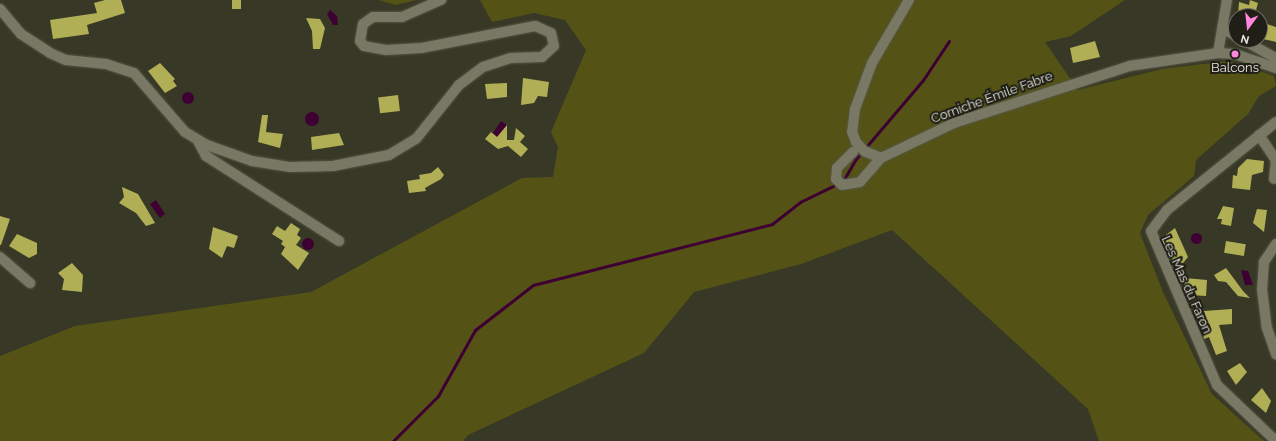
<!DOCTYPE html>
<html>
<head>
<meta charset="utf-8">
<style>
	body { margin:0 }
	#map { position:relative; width:1276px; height:441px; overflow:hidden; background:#383826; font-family:Raleway,sans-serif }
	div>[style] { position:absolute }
	.green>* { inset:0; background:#545315 }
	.water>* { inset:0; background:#3e0032; transform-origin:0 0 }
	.round { border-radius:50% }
	.stream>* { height:3px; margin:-1.5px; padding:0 1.5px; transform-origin:1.5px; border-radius:1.5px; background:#3e0032 }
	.building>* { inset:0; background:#b0af55; transform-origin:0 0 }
	.roads { filter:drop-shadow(0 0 1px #565647) drop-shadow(0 0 1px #565647) }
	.minor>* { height:10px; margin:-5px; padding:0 5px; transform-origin:5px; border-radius:5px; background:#787864 }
	.dots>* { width:11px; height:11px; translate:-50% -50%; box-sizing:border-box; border:2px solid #1f1f17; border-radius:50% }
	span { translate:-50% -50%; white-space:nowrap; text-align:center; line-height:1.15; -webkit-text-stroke:4px #1f1f17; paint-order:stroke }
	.poi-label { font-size:13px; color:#e4e4d9 }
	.street-label { font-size:13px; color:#e4e4d9 }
	.north { position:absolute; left:1228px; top:8px; width:40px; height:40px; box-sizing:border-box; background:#1f1f17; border:1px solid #6e6e65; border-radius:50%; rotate:195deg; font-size:11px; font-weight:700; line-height:16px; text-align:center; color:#e4e4d9 }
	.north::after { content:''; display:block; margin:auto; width:14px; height:18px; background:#ff85df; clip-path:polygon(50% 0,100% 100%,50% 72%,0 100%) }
</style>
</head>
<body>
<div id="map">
	<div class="green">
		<div style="clip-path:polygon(379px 0,417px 0,395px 5px)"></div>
		<div style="clip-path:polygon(480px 0,1125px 0,1071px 36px,1045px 42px,1078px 90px,1162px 69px,1228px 61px,1274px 76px,1276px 86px,1259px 96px,1248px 114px,1196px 160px,1194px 176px,1148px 215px,1140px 233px,1163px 292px,1212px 394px,1264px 441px,1099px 441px,1088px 409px,892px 230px,801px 264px,694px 292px,644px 353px,468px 435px,463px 441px,0 441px,0 356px,75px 326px,311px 292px,522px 178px,553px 177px,558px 147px,551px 132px,586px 50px,565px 20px,534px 13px,492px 22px)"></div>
	</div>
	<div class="water">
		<div style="clip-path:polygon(330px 10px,337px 16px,338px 25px,333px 25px,327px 14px)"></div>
		<div class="round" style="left:182px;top:92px;width:12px;height:12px"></div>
		<div class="round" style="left:305px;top:112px;width:14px;height:14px"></div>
		<div style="left:501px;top:121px;width:7px;height:15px;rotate:34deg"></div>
		<div style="clip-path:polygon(156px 200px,165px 214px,160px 218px,150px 204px)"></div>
		<div class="round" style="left:1190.5px;top:232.5px;width:11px;height:11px"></div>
		<div class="round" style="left:302px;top:238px;width:12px;height:12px"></div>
		<div style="clip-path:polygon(1241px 270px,1248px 271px,1253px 285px,1245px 285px)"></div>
	</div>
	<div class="stream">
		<div style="left:843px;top:181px;width:24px;rotate:-60deg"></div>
		<div style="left:855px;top:160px;width:105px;rotate:-49.6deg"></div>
		<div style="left:923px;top:80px;width:47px;rotate:-56.3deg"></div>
		<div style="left:393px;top:441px;width:64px;rotate:-45deg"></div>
		<div style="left:438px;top:396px;width:76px;rotate:-60.7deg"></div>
		<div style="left:475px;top:330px;width:73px;rotate:-37.8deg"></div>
		<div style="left:533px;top:285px;width:247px;rotate:-14.3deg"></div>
		<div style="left:772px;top:224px;width:36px;rotate:-38deg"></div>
		<div style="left:800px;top:202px;width:37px;rotate:-26deg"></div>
	</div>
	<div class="building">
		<div style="clip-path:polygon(105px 0,121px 0,125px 13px,87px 25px,89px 34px,53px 39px,50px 20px,97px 13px,94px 3px)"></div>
		<div style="left:232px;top:0;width:9px;height:9px"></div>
		<div style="clip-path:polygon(1250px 0,1258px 3px,1255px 14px,1238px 16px,1239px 2px,1249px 5px)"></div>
		<div style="clip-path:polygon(306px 18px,320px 19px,325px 28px,320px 49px,313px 49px,312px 31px)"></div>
		<div style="clip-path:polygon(1264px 23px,1276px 27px,1276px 42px,1263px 39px)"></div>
		<div style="clip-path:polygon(1095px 41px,1100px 57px,1073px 63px,1070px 48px)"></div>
		<div style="clip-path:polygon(160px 63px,175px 79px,173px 81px,177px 86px,165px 93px,148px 71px)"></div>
		<div style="clip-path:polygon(523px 78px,549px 82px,547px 97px,538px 96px,534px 103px,521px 105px)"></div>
		<div style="clip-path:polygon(507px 83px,507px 97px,487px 99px,485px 84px)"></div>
		<div style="left:398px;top:95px;width:16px;height:20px;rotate:83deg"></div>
		<div style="clip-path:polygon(262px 115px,268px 115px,266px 132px,283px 134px,280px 148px,258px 142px)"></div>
		<div style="clip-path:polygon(507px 125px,507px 140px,514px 140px,516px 128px,525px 136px,520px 142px,528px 149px,521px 157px,508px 146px,498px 149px,485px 139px,491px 132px,497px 137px)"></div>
		<div style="clip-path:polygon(339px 133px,344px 145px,312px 150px,311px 137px)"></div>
		<div style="clip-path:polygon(1247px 159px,1264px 161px,1263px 172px,1252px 175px,1250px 190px,1232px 188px,1233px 175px,1237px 176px,1238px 168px)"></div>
		<div style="clip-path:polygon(438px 167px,444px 175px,441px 179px,425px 188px,426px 191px,409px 193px,407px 181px,420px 179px,419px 175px,431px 173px)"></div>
		<div style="clip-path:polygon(122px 187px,138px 194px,155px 223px,146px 226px,136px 213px,119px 203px,124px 197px)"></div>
		<div style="clip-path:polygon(1223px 206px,1234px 208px,1231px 226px,1221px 224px,1222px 219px,1217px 219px)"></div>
		<div style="clip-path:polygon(1257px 209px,1267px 210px,1264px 232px,1253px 223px)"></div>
		<div style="clip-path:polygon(0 216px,10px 219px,1px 245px,0 245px)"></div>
		<div style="clip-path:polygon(291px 223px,300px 229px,297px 235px,301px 238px,296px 245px,309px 253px,298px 270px,281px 254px,285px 247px,281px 244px,283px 241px,272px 234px,277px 226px,285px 231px)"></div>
		<div style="clip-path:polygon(213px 227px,238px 236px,234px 248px,227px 246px,222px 258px,209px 249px)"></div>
		<div style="clip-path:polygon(1175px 228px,1188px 257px,1183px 263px,1173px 261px,1165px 244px,1166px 235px)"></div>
		<div style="clip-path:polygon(17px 234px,37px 243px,37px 254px,29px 258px,9px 246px)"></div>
		<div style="left:1226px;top:241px;width:20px;height:12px;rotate:9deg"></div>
		<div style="clip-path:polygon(72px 263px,83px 275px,82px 292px,62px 290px,64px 279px,58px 273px)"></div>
		<div style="clip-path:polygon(1226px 268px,1243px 291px,1250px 298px,1238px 296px,1226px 282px,1218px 281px,1214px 275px)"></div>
		<div style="clip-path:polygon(1185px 278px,1207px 280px,1206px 296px,1190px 295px,1190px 286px,1184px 285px)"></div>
		<div style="clip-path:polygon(1232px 309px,1232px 324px,1219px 325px,1227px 351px,1216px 355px,1209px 337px,1204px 339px,1202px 333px,1201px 315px,1205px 315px,1204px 311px)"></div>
		<div style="clip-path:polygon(1240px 363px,1247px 372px,1236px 385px,1227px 371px)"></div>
		<div style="clip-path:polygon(1262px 388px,1271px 401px,1266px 413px,1251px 400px)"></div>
	</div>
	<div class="roads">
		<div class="minor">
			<div style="left:909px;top:0;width:73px;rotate:120.4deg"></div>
			<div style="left:872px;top:63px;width:49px;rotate:110.3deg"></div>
			<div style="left:855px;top:109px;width:23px;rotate:97deg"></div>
			<div style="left:852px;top:132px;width:11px;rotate:68deg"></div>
			<div style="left:856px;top:142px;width:12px;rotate:48deg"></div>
			<div style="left:864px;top:151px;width:18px;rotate:22deg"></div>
			<div style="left:881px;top:158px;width:81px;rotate:-25.6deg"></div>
			<div style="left:954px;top:123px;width:184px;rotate:-18deg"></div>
			<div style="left:1129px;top:66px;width:90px;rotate:-8.3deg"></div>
			<div style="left:1218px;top:53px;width:17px;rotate:3deg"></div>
			<div style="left:1235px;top:54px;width:43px;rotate:18.9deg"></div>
			<div style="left:0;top:9px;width:33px;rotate:50deg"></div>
			<div style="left:21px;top:34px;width:35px;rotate:33deg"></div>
			<div style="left:50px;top:53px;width:17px;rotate:24deg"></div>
			<div style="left:66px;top:60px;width:40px;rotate:5.7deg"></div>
			<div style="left:106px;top:64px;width:29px;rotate:18deg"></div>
			<div style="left:134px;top:73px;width:78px;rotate:49.2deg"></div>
			<div style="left:185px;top:132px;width:26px;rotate:31deg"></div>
			<div style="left:207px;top:145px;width:48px;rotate:19.6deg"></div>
			<div style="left:252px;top:161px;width:39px;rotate:9deg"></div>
			<div style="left:291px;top:167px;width:42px;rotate:-1.4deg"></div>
			<div style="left:333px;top:166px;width:57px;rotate:-11.1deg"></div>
			<div style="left:389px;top:155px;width:31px;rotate:-31deg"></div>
			<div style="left:416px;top:139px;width:69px;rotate:-51.5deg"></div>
			<div style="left:459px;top:85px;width:30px;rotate:-37deg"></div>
			<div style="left:483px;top:67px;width:29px;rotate:-18deg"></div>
			<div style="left:511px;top:58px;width:31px;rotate:-2deg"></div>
			<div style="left:542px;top:57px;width:16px;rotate:-43deg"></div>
			<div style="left:554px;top:46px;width:13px;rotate:-103deg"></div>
			<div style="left:551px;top:33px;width:17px;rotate:-156deg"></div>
			<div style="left:535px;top:26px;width:115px;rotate:169deg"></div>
			<div style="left:422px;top:48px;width:36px;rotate:177deg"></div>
			<div style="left:386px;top:50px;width:22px;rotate:-170deg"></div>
			<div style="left:364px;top:46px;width:6px;rotate:-129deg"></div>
			<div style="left:360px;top:41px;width:17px;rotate:-80deg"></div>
			<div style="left:363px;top:24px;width:12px;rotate:-35deg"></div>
			<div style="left:373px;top:17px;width:29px"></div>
			<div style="left:402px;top:17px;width:43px;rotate:-23.6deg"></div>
			<div style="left:1223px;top:28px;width:15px;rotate:32deg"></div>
			<div style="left:1243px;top:40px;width:38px;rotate:29deg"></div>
			<div style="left:1218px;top:53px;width:54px;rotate:-80.4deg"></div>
			<div style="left:1276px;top:122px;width:140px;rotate:141.1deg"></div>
			<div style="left:1167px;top:210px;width:26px;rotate:127deg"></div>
			<div style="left:1151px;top:231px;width:168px;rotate:66.8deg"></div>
			<div style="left:1217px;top:385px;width:81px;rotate:43.5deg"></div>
			<div style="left:1259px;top:135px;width:30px;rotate:56deg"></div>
			<div style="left:1276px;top:160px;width:19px;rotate:96deg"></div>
			<div style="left:198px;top:141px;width:17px;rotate:62deg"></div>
			<div style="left:206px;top:156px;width:158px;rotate:32.6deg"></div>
			<div style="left:853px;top:152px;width:23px;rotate:135deg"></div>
			<div style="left:837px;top:168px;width:11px;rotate:95deg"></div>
			<div style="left:836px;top:179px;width:8px;rotate:45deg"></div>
			<div style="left:842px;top:185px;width:18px;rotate:-9deg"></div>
			<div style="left:860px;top:182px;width:32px;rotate:-49deg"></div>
			<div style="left:1276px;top:244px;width:22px;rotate:124deg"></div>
			<div style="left:1264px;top:262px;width:27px;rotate:94deg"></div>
			<div style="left:1262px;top:289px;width:39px;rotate:83deg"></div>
			<div style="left:1267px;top:328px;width:28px;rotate:71deg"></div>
			<div style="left:0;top:257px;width:40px;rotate:41deg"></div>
		</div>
	</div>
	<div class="dots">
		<div style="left:1235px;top:54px;background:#ff85df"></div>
	</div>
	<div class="poi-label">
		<span style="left:1235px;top:68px">Balcons</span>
	</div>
	<div class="street-label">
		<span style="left:992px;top:98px;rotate:-20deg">Corniche Émile Fabre</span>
		<span style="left:1186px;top:285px;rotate:66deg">Les Mas du Faron</span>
	</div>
	<div class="north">N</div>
</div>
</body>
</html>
